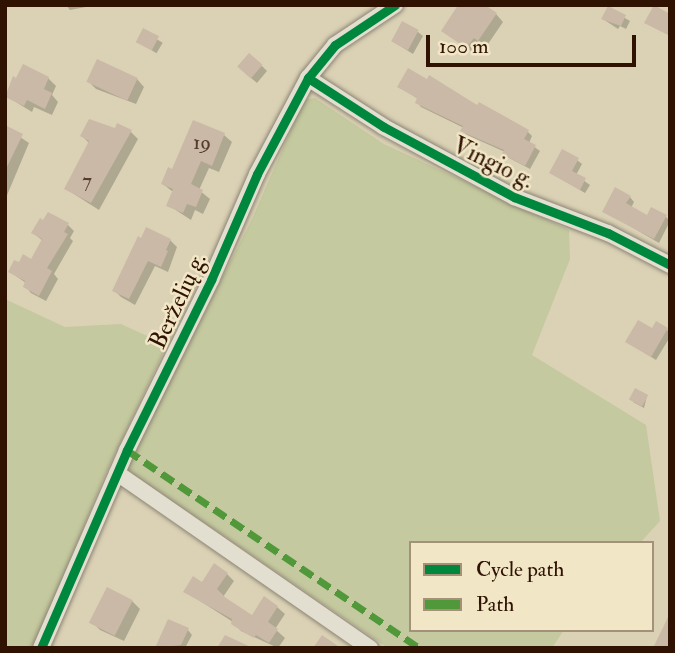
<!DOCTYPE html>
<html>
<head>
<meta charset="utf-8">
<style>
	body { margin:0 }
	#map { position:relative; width:675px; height:653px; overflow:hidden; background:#dbd2b6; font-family:"IM FELL Double Pica",serif }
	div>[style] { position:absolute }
	.green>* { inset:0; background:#c4c99f }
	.shadow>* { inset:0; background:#0003; transform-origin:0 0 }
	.building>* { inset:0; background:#cab9a7; transform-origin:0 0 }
	.roads { filter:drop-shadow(0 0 2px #8d8473) drop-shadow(0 0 2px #8d8473) }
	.minor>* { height:16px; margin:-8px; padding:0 8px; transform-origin:8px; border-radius:8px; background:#e2ded0 }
	.quiet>* { height:7px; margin-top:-3.5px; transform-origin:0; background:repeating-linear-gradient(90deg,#509839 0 14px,transparent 0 21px) }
	.cycleway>* { height:9px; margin:-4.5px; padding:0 4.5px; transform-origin:4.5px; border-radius:4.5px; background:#00873e }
	span { translate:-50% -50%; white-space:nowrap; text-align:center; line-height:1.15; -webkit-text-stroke:5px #f1e7c6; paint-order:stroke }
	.number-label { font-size:21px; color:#563c2c }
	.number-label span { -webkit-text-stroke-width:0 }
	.street-label { font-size:24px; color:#301203 }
	.frame { position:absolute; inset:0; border:7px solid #301203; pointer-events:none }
	.legend { position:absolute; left:409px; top:541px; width:245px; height:91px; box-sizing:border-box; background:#f1e7c6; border:2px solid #a49278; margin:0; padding:9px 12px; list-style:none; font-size:21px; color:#301203 }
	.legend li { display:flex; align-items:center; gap:14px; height:35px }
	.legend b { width:35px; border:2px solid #a49278 }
	.scale { position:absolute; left:426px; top:35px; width:210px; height:32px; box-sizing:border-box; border:4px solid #301203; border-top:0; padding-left:9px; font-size:21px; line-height:24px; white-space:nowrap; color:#301203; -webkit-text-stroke:5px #f1e7c6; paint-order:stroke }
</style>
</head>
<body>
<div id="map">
	<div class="green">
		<div style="clip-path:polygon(315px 98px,384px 144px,569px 230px,570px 259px,532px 355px,646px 425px,660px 521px,640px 543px,411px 543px,411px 630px,564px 630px,552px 648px,388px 648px,131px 473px,127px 466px,252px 219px,304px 100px)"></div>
		<div style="clip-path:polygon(5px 299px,65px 327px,121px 324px,167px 345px,105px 475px,34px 648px,5px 648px)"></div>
	</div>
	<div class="shadow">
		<div style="clip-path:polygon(66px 5px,86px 5px,86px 7px,70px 10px)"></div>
		<div style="clip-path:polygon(608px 8px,630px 21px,626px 29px,620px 26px,618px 29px,603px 19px)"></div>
		<div style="clip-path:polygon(496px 14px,503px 22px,486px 47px,482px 44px,475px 54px,443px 30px)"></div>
		<div style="left:143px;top:31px;width:23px;height:12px;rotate:31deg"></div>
		<div style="clip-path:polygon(418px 32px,423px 36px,413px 54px,392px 41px)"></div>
		<div style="clip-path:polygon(262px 66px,267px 71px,257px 83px,244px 72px)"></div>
		<div style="clip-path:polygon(48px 78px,56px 86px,52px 95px,58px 102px,52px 115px,34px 107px,32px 112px,6px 96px)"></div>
		<div style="clip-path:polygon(137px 79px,144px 87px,136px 104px,96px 89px,89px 82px)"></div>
		<div style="clip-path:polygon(400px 87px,478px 107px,528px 132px,532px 136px,529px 143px,540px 151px,530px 169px,509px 158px,505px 152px,467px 135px,462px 131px,464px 128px,421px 107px,417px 102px,418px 99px)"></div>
		<div style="clip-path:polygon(194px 122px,224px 135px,232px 142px,219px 172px,209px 168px,199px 190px,210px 199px,203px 214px,195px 210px,191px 220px,168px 205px,173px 192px,163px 184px,173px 171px)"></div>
		<div style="clip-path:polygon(5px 127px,29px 143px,5px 200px)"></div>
		<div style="clip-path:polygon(115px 130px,131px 132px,138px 139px,99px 210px,66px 189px,90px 144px,82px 136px)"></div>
		<div style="clip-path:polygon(577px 160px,582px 164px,576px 175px,590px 185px,585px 193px,551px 173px)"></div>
		<div style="clip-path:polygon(630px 197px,634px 202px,631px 208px,648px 217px,666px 217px,670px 221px,659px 243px,604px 211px)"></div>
		<div style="clip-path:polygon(68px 225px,74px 231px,70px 238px,73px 241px,54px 274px,58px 279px,46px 301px,31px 293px,25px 286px,26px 283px,10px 272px,19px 264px,32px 262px,43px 241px,33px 233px)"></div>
		<div style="clip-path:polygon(170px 240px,177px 247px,168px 272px,155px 266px,135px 305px,121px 297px,114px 290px)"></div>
		<div style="clip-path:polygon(667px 329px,670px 337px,656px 360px,627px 342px,652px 331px)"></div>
		<div style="clip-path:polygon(647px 396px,644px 408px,633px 402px)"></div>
		<div style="clip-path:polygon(227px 574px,234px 581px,223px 597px,253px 617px,277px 607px,285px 614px,275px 629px,285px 638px,278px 648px,241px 631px,233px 622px,186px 592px)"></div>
		<div style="clip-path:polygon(132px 601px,140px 609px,124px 641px,100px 630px,92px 622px)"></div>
		<div style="clip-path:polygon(188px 630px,192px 635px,185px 648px,157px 648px)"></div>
	</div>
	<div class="building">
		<div style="clip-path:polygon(458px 5px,485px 5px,497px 13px,478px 41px,474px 38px,466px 48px,441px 31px)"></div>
		<div style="clip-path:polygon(654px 5px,670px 14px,670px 36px,644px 23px)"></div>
		<div style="clip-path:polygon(608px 6px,626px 15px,621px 26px,601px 19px)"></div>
		<div style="left:402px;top:21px;width:19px;height:23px;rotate:28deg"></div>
		<div style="left:143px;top:28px;width:18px;height:16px;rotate:27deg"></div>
		<div style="left:249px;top:53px;width:18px;height:18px;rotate:41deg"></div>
		<div style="left:97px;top:59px;width:45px;height:25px;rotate:25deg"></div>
		<div style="clip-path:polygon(23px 64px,49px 77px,44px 89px,52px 93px,45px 109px,27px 100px,24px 106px,5px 97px,13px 76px,16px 78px)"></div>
		<div style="clip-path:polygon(408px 68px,427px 79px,429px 75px,477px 105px,479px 102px,529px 130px,524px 139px,536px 145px,525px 166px,502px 154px,504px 150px,460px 131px,463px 126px,415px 103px,417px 98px,397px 87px)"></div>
		<div style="clip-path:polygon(89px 119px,115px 128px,117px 123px,132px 130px,91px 203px,64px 189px,89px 141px,80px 136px)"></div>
		<div style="clip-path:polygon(193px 120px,225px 133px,212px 166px,201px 161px,191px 184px,203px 190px,196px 207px,187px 204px,183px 213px,166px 206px,173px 189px,161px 184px,168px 167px,172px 169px)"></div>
		<div style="clip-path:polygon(5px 125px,23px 134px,5px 171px)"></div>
		<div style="clip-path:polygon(562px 149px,579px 158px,572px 171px,586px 178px,580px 190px,549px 173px)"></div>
		<div style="clip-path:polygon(615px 187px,631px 196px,626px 203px,647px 215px,651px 207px,667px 215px,654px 239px,602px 212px)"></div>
		<div style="clip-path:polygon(48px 212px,69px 223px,64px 232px,68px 234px,47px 268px,52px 271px,39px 296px,23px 287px,25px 281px,8px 272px,14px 260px,19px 262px,23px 254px,31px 259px,42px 239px,31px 233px,40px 218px,43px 220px)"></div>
		<div style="clip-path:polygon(146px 227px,171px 239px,166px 250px,168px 251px,161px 267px,148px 261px,129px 299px,112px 291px,138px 236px,141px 238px)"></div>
		<div style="clip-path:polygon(638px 320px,652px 328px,656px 321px,668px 328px,651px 357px,625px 342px)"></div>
		<div style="left:635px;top:388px;width:15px;height:13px;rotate:28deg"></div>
		<div style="clip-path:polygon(214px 563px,228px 573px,217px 589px,226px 598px,252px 615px,264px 596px,278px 606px,268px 622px,278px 629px,269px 643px,256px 635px,254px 638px,245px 633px,231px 624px,232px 619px,183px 592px,193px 576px,202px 582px)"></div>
		<div style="left:107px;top:587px;width:29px;height:40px;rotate:27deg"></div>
		<div style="clip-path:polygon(670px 613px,670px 648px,653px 648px)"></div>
		<div style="clip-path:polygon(168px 619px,189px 628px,181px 645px,155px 648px)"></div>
		<div style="clip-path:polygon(225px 635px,253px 648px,217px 648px)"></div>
		<div style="clip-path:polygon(322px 635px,341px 648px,313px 648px)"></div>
	</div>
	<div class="roads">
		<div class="minor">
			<div style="left:308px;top:78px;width:90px;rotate:32.8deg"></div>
			<div style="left:384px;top:127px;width:148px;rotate:28.3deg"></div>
			<div style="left:514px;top:197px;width:101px;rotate:21deg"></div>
			<div style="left:608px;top:233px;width:70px;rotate:27.3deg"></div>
			<div style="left:117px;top:473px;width:308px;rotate:34.7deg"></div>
			<div style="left:41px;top:648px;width:216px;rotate:-66.5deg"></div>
			<div style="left:127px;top:450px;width:190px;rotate:-63.7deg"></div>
			<div style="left:211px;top:280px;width:116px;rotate:-66.5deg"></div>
			<div style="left:257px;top:174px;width:109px;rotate:-62deg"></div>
			<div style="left:308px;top:78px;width:43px;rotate:-50.7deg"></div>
			<div style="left:335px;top:45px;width:72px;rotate:-33.7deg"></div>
		</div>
	</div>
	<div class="quiet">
		<div style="left:127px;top:450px;width:353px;rotate:34.1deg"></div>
	</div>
	<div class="cycleway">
		<div style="left:308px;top:78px;width:90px;rotate:32.8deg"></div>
		<div style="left:384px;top:127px;width:148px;rotate:28.3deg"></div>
		<div style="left:514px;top:197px;width:101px;rotate:21deg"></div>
		<div style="left:608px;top:233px;width:70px;rotate:27.3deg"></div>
		<div style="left:41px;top:648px;width:216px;rotate:-66.5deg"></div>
		<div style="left:127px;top:450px;width:190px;rotate:-63.7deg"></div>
		<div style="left:211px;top:280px;width:116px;rotate:-66.5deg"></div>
		<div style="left:257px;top:174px;width:109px;rotate:-62deg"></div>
		<div style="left:308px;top:78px;width:43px;rotate:-50.7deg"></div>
		<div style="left:335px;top:45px;width:72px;rotate:-33.7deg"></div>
	</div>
	<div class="number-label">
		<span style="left:202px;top:143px">19</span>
		<span style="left:87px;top:181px">7</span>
	</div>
	<div class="street-label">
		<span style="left:493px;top:163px;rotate:26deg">Vingio g.</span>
		<span style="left:178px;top:301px;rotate:-65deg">Berželių g.</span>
	</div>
	<div class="frame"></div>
	<ul class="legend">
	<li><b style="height:9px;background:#00873e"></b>Cycle path</li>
	<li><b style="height:9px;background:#509839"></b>Path</li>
	</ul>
	<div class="scale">100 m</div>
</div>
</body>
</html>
